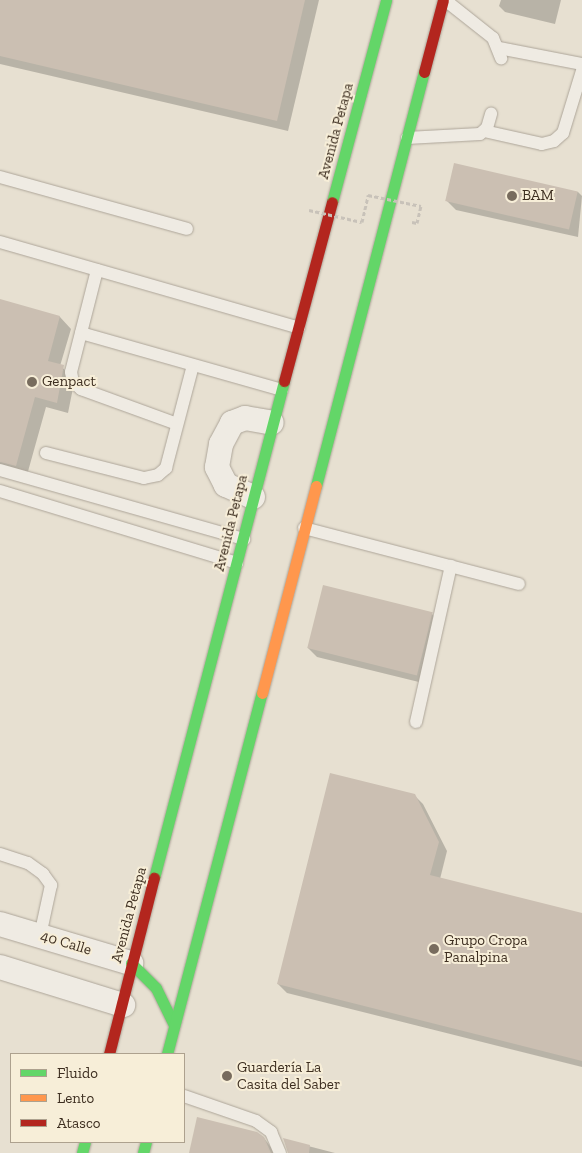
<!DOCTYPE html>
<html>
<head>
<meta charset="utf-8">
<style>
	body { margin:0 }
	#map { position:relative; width:582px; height:1153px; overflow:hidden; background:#e7e0d1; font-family:"Zilla Slab",serif }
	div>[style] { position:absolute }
	.shadow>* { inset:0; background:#0003 }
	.building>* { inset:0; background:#cbbfb2; transform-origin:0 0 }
	.path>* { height:3px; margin-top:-1.5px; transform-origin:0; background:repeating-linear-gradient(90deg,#c8c2b9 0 4px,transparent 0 6.5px) }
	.roads { filter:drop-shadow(0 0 1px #ada599) drop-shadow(0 0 1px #ada599) }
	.lane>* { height:12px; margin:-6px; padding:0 6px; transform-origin:6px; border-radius:6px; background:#efebe3 }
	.street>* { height:24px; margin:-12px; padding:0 12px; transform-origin:12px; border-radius:12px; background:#efebe3 }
	.fast>* { height:11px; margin:-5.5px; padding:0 5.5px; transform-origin:5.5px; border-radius:5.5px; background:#63d668 }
	.slow>* { height:11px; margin:-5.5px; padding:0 5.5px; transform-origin:5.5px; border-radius:5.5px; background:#ff974d }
	.jam>* { height:11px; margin:-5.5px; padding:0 5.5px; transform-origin:5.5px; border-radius:5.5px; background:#b3261e }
	.path-bridge>* { height:3px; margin-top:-1.5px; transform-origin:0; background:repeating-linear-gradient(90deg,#c8c2b9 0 4px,transparent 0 6.5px) }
	.dots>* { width:14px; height:14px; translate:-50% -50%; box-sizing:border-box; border:2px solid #f7eed8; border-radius:50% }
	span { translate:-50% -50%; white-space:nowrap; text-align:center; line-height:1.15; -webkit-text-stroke:4px #f7eed8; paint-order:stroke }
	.street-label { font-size:15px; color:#3d2e20 }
	.poi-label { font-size:15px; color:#3d2e20 }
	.left { translate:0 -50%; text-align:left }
	.legend { position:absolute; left:10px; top:1053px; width:175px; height:90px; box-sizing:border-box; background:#f7eed8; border:1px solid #ada18e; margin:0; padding:6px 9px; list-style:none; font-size:15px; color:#3d2e20 }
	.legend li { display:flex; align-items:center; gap:10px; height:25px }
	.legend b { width:25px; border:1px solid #ada18e }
</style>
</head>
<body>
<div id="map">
	<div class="shadow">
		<div style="clip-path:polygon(0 0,319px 0,288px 131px,0 64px)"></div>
		<div style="clip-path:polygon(501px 0,561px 0,555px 24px,505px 12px,499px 6px)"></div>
		<div style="clip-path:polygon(578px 192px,582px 196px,578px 237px,456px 210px,447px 201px)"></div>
		<div style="clip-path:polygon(0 301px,60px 317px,71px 329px,60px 366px,75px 378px,68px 413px,46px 407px,27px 475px,0 467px)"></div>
		<div style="clip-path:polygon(432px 614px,440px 623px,427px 684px,317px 657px,308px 648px)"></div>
		<div style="clip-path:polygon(414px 795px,423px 804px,447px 851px,440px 879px,582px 914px,582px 1067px,287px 993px,278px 984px)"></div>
		<div style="clip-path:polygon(264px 1138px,275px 1153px,190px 1153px)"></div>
		<div style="clip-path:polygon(285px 1140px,335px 1153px,289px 1153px)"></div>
	</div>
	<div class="building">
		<div style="clip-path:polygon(0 0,305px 0,277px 121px,0 56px)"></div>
		<div style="left:454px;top:163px;width:127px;height:39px;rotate:13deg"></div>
		<div style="clip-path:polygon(0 299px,60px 316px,48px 361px,64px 365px,57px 403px,35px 397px,16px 466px,0 462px)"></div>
		<div style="left:323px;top:585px;width:113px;height:65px;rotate:14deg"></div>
		<div style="clip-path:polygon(330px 773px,415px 794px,439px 842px,430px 875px,582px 913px,582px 1061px,277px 984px)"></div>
		<div style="clip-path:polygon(197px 1117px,257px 1132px,264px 1137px,271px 1153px,189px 1153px)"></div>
		<div style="clip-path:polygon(283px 1138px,310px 1145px,309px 1153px,288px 1153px)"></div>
	</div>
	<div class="path">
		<div style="left:412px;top:222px;width:5px;rotate:11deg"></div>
		<div style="left:417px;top:223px;width:17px;rotate:-77deg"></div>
	</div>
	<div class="roads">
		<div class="lane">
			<div style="left:445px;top:0;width:61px;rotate:38.4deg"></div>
			<div style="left:493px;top:38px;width:22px;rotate:68deg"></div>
			<div style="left:499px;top:48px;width:85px;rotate:10.9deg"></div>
			<div style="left:484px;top:131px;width:59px;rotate:12.6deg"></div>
			<div style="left:542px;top:144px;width:12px;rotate:-14deg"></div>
			<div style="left:554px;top:141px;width:12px;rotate:-42deg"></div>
			<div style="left:563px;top:133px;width:65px;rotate:-73deg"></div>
			<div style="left:407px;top:138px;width:73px;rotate:-3.1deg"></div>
			<div style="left:480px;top:134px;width:9px;rotate:-41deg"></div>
			<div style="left:487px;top:128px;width:15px;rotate:-74deg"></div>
			<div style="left:0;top:177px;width:194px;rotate:15.5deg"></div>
			<div style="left:0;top:242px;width:311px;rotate:16deg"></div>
			<div style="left:97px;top:270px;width:105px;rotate:104.3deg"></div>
			<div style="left:71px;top:372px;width:10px;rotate:79deg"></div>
			<div style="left:73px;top:382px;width:11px;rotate:41deg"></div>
			<div style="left:81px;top:389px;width:102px;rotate:20deg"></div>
			<div style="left:81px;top:333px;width:209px;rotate:15.8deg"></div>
			<div style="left:46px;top:453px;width:101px;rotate:14.3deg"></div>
			<div style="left:144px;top:478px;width:14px;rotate:-12deg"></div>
			<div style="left:158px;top:475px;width:11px;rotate:-41deg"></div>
			<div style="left:166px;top:468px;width:106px;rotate:-75.3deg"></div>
			<div style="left:0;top:470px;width:254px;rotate:15.8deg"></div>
			<div style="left:0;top:491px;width:248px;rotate:16.9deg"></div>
			<div style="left:304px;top:528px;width:222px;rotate:14.6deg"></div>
			<div style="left:416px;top:722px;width:160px;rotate:-77.4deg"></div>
			<div style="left:0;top:854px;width:29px;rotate:18deg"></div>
			<div style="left:28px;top:863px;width:19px;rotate:36deg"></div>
			<div style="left:43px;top:874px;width:14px;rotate:54deg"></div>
			<div style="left:51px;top:885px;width:52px;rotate:102.2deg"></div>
			<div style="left:184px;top:1096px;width:76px;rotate:19.1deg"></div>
			<div style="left:256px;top:1121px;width:19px;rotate:36deg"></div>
			<div style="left:271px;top:1132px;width:23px;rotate:67deg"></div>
		</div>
		<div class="street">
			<div style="left:253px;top:497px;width:30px;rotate:-156deg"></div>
			<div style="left:226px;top:485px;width:20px;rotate:-117deg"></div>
			<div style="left:217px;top:467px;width:23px;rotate:-80deg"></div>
			<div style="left:221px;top:444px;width:24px;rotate:-62deg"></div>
			<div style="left:232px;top:423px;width:14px;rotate:-21deg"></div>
			<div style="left:245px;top:418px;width:27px;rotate:10deg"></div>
			<div style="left:0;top:924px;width:137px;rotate:16.6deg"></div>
			<div style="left:0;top:967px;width:129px;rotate:17.2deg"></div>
		</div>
		<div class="fast">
			<div style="left:332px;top:202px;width:209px;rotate:-75deg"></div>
			<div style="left:316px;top:486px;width:428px;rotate:-75.4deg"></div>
			<div style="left:154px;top:878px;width:514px;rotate:-75.34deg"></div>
			<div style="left:131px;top:963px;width:35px;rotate:45deg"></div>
			<div style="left:156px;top:988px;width:41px;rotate:64.1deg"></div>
			<div style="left:167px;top:1054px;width:373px;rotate:-75.3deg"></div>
			<div style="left:82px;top:1153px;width:11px;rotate:-75deg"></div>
			<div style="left:143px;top:1153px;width:11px;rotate:-75deg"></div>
		</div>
		<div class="slow">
			<div style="left:262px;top:693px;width:214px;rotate:-75.4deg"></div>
		</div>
		<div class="jam">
			<div style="left:424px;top:72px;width:74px;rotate:-75.2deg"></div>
			<div style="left:284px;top:381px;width:185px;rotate:-75deg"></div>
			<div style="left:109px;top:1054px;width:182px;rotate:-75.7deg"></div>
		</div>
	</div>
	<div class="path-bridge">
		<div style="left:309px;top:210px;width:54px;rotate:12.8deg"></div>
		<div style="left:362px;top:222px;width:28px;rotate:-77deg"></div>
		<div style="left:368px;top:195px;width:54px;rotate:11.7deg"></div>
	</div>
	<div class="dots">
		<div style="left:512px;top:196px;background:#786c5e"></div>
		<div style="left:32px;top:382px;background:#786c5e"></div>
		<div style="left:434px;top:949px;background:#786c5e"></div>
		<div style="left:227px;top:1076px;background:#786c5e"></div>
	</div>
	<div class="street-label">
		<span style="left:336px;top:131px;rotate:-75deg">Avenida Petapa</span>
		<span style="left:231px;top:523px;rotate:-76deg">Avenida Petapa</span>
		<span style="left:129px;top:915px;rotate:-75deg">Avenida Petapa</span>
		<span style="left:66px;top:943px;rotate:17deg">40 Calle</span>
	</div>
	<div class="poi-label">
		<span class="left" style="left:522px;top:196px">BAM</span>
		<span class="left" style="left:42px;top:382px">Genpact</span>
		<span class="left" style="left:444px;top:949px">Grupo Cropa<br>Panalpina</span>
		<span class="left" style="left:237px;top:1076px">Guardería La<br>Casita del Saber</span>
	</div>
	<ul class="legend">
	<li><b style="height:6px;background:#63d668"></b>Fluido</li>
	<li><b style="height:6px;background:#ff974d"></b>Lento</li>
	<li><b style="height:6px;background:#b3261e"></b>Atasco</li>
	</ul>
</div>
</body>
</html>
